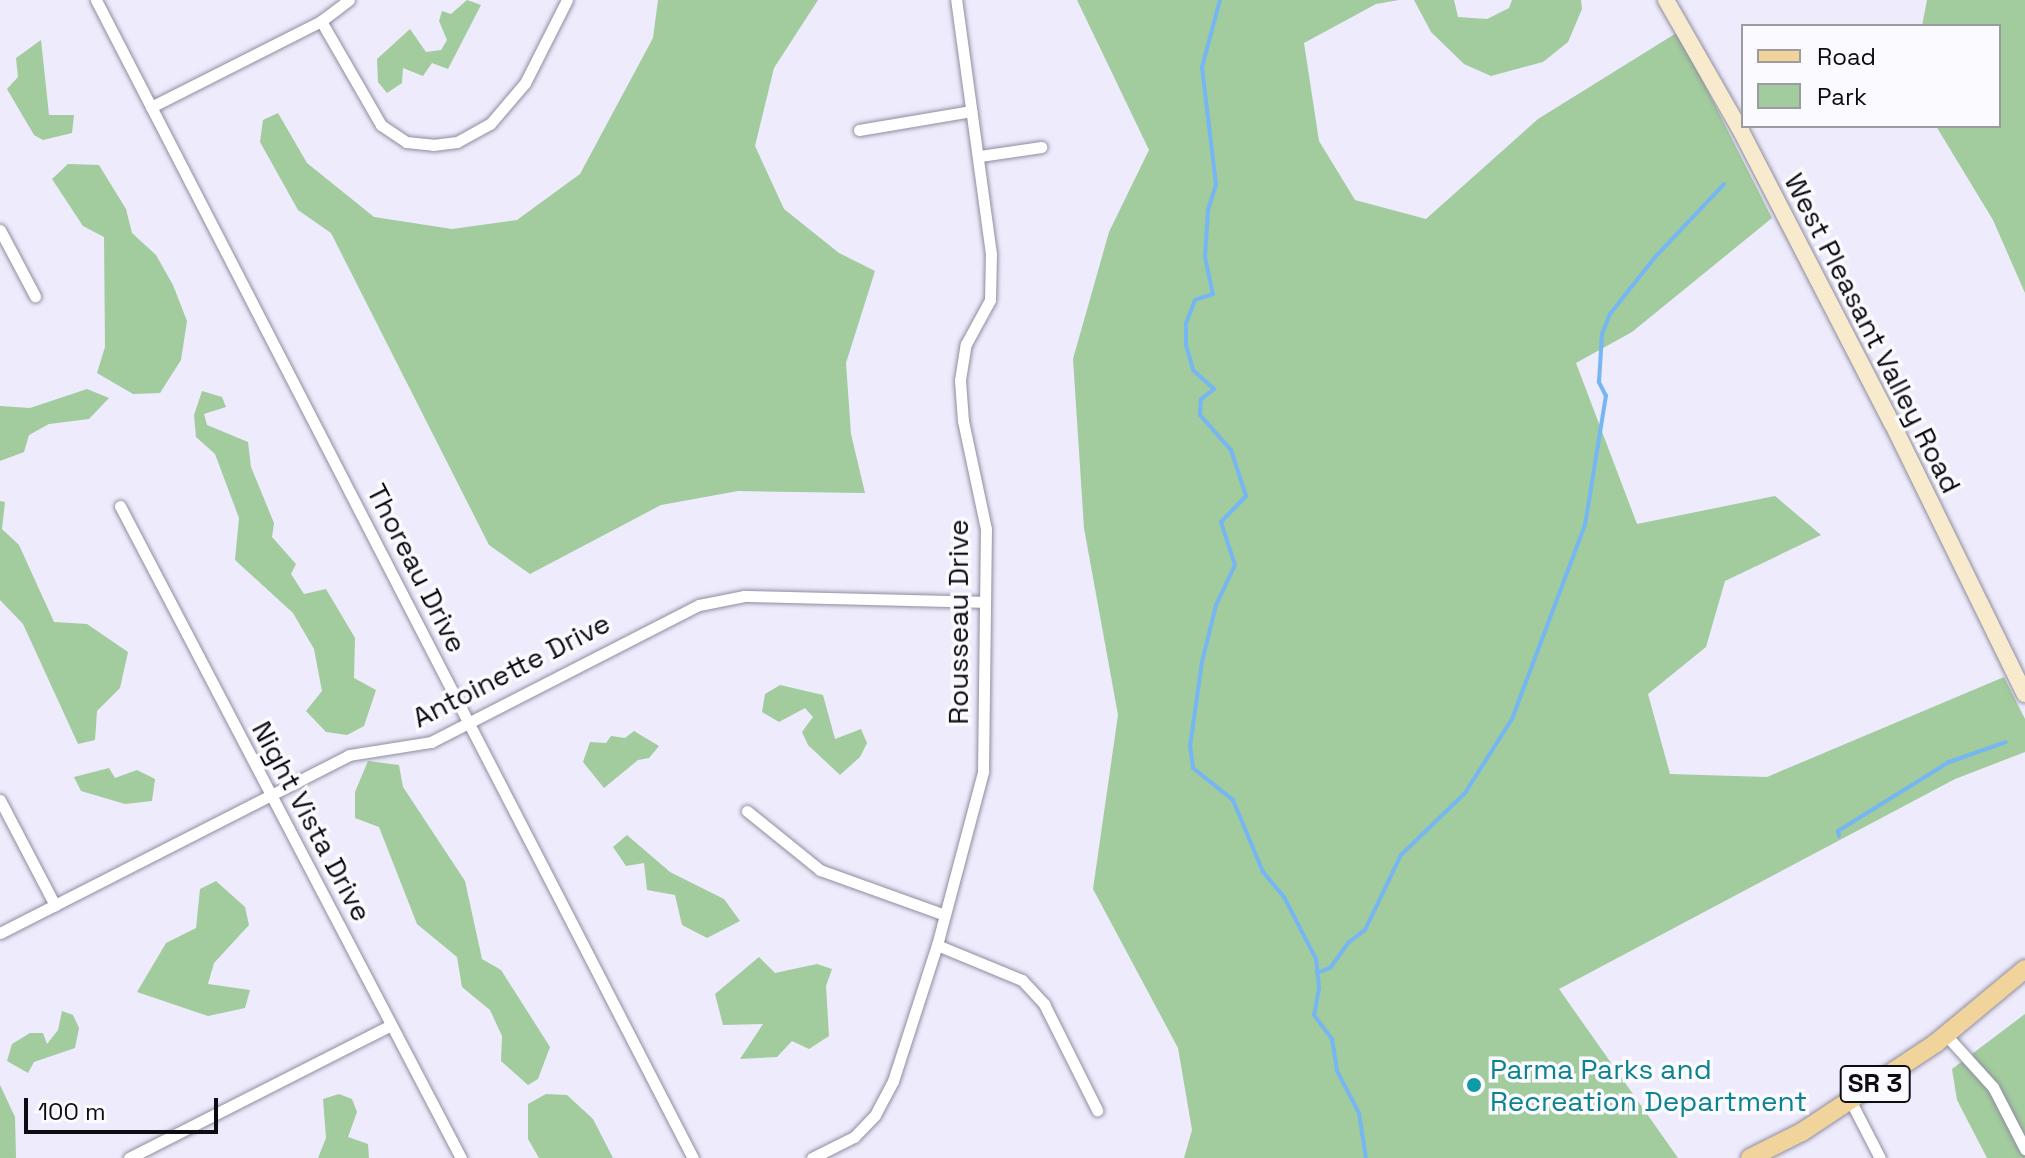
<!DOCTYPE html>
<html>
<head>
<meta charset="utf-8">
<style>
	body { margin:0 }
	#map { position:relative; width:2025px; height:1158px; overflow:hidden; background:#edebfc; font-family:"Space Grotesk",sans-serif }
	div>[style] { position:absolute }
	.green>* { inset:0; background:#a2cb9e }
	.stream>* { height:4px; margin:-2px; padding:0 2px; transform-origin:2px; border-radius:2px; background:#76b6f2 }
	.roads { filter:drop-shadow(0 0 2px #8f8d9f) drop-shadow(0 0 2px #8f8d9f) }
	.street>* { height:11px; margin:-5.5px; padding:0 5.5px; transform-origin:5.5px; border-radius:5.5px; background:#fff }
	.secondary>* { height:16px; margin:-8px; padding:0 8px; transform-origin:8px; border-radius:8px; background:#f8eacd }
	.primary>* { height:18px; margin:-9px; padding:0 9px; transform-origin:9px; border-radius:9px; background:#f1d49b }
	.dots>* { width:22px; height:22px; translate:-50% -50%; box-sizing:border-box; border:4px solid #fbfafe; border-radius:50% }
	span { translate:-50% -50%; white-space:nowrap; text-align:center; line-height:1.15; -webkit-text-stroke:7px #fbfafe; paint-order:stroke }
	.shield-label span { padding:2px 6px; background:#fbfafe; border:2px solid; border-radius:6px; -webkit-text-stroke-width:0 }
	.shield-label { font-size:26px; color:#0d0c13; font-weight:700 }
	.street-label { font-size:28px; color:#0d0c13 }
	.culture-label { font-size:28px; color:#0d838f }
	.left { translate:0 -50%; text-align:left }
	.legend { position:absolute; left:1741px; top:24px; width:260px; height:104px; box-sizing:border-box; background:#fbfafe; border:2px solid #9c9ba0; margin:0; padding:10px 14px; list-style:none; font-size:24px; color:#0d0c13 }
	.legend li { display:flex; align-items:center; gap:16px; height:40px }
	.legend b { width:40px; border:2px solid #9c9ba0 }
	.scale { position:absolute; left:24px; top:1098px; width:194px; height:36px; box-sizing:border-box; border:4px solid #0d0c13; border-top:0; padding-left:10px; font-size:24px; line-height:28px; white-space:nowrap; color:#0d0c13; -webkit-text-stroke:6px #fbfafe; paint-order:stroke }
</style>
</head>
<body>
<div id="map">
	<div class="green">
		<div style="clip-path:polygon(467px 0,481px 5px,448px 69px,432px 63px,423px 76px,403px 68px,402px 83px,387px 93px,378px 82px,377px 59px,410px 29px,426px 52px,441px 50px,447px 40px,439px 21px,442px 11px,451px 14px)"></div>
		<div style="clip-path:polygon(658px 0,818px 0,774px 68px,755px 146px,784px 209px,839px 253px,875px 271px,846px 363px,851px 434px,865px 493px,738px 491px,661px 505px,530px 574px,489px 545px,331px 233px,298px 210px,260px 142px,263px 120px,278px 113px,307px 163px,374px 217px,452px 229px,517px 220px,580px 174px,653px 38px)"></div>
		<div style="clip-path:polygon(1077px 0,1399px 0,1376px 4px,1304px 43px,1319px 141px,1355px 200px,1426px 219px,1538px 119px,1678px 32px,1772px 218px,1632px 332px,1576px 363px,1637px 524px,1775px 496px,1821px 535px,1725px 581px,1706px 647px,1648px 694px,1670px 774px,1767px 777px,2004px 677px,2025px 719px,2025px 752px,1955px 779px,1559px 989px,1678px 1158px,1184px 1158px,1192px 1130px,1178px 1048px,1093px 889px,1118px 715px,1084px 528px,1073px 359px,1109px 232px,1149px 150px)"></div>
		<div style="clip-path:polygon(1414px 0,1454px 0,1458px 17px,1487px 19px,1509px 8px,1512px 0,1581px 0,1582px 9px,1568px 42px,1543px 62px,1491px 76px,1464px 64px,1431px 32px)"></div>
		<div style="clip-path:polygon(1927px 0,2025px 0,2025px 293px,1993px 220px,1936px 126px,1999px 126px,1999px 26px,1922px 26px)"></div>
		<div style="clip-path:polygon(41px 40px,49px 115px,74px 115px,72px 133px,43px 140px,34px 135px,7px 89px,18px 77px,16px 58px)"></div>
		<div style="clip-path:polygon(68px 164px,99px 165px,126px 209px,132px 233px,156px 255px,173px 285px,187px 321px,181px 360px,160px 393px,133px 394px,97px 373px,105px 347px,104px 237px,83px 226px,52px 179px)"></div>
		<div style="clip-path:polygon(87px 389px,109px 398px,89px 419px,49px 424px,29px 435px,24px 452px,0 461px,0 406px,30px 408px)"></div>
		<div style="clip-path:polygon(202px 391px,222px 397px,226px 407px,204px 414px,207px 425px,248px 442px,251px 467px,274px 523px,272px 537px,296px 564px,291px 574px,304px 594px,326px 589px,355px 638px,354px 678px,376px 690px,364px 726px,347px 735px,326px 732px,306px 711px,322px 691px,314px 649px,293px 613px,235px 560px,239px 518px,215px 454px,196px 437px,194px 415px)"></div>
		<div style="clip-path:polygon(0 501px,5px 502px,2px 529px,19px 545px,54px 622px,87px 624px,128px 652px,120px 688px,97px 711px,95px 740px,78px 744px,23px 624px,0 600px)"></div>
		<div style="clip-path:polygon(780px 685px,823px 695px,835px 739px,861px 729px,867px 743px,860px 757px,840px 775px,808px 745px,802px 732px,813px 717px,805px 708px,779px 722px,762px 712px,765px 694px)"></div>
		<div style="clip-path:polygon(634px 731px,659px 746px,649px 758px,638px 760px,604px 788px,583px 762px,590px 742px,606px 743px,611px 736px,625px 738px)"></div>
		<div style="clip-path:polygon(368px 761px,399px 765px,403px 787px,465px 881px,482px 959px,501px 970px,550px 1047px,538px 1079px,528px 1085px,501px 1061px,502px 1036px,490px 1010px,462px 987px,457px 957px,417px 924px,379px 827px,355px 818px,355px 792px)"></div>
		<div style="clip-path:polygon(109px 768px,115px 778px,137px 770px,155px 779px,152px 801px,125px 804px,81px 791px,74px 777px)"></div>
		<div style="clip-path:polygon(627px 835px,670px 872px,724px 899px,740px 921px,707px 938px,682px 925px,675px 895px,647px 890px,644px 863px,626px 866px,613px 847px)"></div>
		<div style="clip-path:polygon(216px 881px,245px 907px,249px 925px,214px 963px,208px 984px,250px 990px,245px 1008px,208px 1016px,137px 992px,166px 943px,196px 928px,200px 889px)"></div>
		<div style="clip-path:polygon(759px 957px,775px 973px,817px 964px,832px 969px,826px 986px,829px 1036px,809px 1049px,792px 1041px,777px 1057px,740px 1059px,763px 1024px,723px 1025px,715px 994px)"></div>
		<div style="clip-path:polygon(62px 1011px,73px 1015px,79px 1028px,75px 1048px,34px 1062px,28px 1073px,7px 1061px,12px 1044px,30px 1033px,43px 1033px,47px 1044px,58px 1030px)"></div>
		<div style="clip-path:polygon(2025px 1014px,2025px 1158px,1987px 1158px,1957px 1100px,1952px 1069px)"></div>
		<div style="clip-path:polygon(0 1085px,15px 1117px,16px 1158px,0 1158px)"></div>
		<div style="clip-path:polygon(339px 1094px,352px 1099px,357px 1112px,348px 1137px,368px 1144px,369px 1158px,318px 1158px,326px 1138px,323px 1099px)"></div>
		<div style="clip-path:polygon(546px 1094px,567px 1095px,593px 1119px,613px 1158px,539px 1158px,528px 1139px,528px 1104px)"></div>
	</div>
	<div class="stream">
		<div style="left:1220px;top:0;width:69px;rotate:105deg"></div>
		<div style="left:1202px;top:67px;width:119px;rotate:83.2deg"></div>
		<div style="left:1216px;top:185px;width:26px;rotate:108deg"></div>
		<div style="left:1208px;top:210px;width:47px;rotate:93.7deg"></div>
		<div style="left:1205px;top:257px;width:38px;rotate:78deg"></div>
		<div style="left:1213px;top:294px;width:19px;rotate:162deg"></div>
		<div style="left:1195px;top:300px;width:26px;rotate:111deg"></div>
		<div style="left:1186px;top:324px;width:21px;rotate:90deg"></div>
		<div style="left:1186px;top:345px;width:26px;rotate:74deg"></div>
		<div style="left:1193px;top:370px;width:28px;rotate:42deg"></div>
		<div style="left:1214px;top:389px;width:16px;rotate:142deg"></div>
		<div style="left:1201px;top:399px;width:16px;rotate:94deg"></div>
		<div style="left:1200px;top:415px;width:47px;rotate:48.5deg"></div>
		<div style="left:1231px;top:450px;width:48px;rotate:71.9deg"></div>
		<div style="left:1246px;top:496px;width:36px;rotate:134deg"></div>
		<div style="left:1221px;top:522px;width:45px;rotate:72deg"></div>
		<div style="left:1235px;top:565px;width:44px;rotate:115.4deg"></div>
		<div style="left:1216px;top:605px;width:59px;rotate:103.8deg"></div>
		<div style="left:1202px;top:662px;width:85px;rotate:98.1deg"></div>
		<div style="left:1190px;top:746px;width:22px;rotate:82deg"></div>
		<div style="left:1193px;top:768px;width:51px;rotate:38.7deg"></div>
		<div style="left:1233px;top:800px;width:78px;rotate:67.4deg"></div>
		<div style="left:1263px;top:872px;width:33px;rotate:50deg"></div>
		<div style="left:1284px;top:897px;width:70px;rotate:62.7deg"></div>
		<div style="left:1316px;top:959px;width:29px;rotate:84deg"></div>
		<div style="left:1319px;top:988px;width:27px;rotate:100deg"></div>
		<div style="left:1314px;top:1015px;width:30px;rotate:53deg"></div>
		<div style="left:1332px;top:1039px;width:32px;rotate:81deg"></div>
		<div style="left:1337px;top:1071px;width:47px;rotate:62.4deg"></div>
		<div style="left:1359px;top:1113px;width:46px;rotate:81.2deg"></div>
		<div style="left:1839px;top:836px;width:5px;rotate:-101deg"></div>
		<div style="left:1838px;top:831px;width:131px;rotate:-31.9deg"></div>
		<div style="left:1949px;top:762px;width:60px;rotate:-19.3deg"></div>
		<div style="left:1317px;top:973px;width:14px;rotate:-21deg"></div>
		<div style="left:1330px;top:968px;width:32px;rotate:-54deg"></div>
		<div style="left:1349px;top:942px;width:20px;rotate:-37deg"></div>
		<div style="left:1365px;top:930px;width:83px;rotate:-64.4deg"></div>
		<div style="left:1401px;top:855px;width:89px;rotate:-44.1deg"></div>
		<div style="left:1465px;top:793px;width:88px;rotate:-57.6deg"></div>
		<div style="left:1512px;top:719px;width:207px;rotate:-69.4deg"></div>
		<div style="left:1585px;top:525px;width:131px;rotate:-80.8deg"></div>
		<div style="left:1606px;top:396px;width:16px;rotate:-117deg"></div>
		<div style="left:1599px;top:382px;width:48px;rotate:-86.4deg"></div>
		<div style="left:1602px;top:334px;width:22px;rotate:-68deg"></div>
		<div style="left:1610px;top:314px;width:74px;rotate:-51.6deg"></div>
		<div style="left:1656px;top:256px;width:99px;rotate:-46.6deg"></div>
	</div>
	<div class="roads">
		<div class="street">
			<div style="left:96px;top:0;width:1303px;rotate:62.73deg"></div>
			<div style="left:321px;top:21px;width:120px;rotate:60deg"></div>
			<div style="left:381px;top:125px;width:30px;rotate:34deg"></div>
			<div style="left:406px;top:142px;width:27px;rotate:6deg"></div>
			<div style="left:433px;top:145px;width:24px;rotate:-7deg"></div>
			<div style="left:457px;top:142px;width:38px;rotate:-29deg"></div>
			<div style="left:490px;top:124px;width:54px;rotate:-49.5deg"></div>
			<div style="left:525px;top:83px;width:93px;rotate:-63.2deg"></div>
			<div style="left:151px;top:107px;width:191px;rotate:-26.8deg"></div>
			<div style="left:321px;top:21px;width:35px;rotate:-37deg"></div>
			<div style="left:859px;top:130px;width:114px;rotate:-9.6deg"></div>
			<div style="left:980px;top:156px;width:62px;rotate:-8.4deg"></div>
			<div style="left:0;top:230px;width:75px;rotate:62.1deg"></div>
			<div style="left:120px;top:506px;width:736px;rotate:62.39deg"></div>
			<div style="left:0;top:800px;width:119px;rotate:62.4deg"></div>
			<div style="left:747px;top:811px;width:94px;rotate:38.9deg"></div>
			<div style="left:820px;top:870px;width:130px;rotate:19.8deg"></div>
			<div style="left:0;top:933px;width:392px;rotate:-27deg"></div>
			<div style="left:349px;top:755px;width:83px;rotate:-9deg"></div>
			<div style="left:431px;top:742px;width:301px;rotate:-27.1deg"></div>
			<div style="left:699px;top:605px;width:46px;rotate:-11.3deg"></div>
			<div style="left:744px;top:596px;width:240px;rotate:1.4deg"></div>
			<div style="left:937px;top:945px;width:92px;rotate:22.4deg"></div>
			<div style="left:1022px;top:980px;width:33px;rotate:47deg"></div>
			<div style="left:1044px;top:1004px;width:119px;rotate:63.4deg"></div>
			<div style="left:1946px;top:1035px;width:70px;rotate:47.9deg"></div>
			<div style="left:1993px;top:1087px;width:70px;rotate:62.7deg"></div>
			<div style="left:1850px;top:1100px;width:65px;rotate:62.7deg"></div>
			<div style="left:129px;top:1158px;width:294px;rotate:-26.9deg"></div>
			<div style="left:812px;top:1158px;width:47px;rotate:-26.6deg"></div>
			<div style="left:854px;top:1137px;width:30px;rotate:-46deg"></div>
			<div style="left:875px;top:1115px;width:38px;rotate:-62deg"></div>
			<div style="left:893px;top:1081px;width:143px;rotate:-72.1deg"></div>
			<div style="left:937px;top:945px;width:179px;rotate:-75.1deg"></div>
			<div style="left:983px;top:772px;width:243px;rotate:-89.3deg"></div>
			<div style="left:986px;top:529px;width:110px;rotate:-102deg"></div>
			<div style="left:963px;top:421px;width:41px;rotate:-94.2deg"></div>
			<div style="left:960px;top:380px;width:36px;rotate:-81deg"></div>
			<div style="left:966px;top:344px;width:50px;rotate:-61.4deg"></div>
			<div style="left:990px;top:300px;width:46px;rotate:-88.8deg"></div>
			<div style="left:991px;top:254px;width:256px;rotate:-97.8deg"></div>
		</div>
		<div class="secondary">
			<div style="left:1666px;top:0;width:151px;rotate:60.2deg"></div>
			<div style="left:1741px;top:131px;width:329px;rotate:62.7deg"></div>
			<div style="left:1892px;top:423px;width:302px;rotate:63.9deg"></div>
		</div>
		<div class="primary">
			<div style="left:1750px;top:1158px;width:58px;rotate:-26.6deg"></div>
			<div style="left:1802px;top:1132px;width:161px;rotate:-33.6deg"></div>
			<div style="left:1936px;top:1043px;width:116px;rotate:-39.7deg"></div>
		</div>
	</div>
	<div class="dots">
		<div style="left:1474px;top:1085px;background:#0f9aa8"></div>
	</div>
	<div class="shield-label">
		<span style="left:1875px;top:1084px">SR 3</span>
	</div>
	<div class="street-label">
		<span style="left:1873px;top:333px;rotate:63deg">West Pleasant Valley Road</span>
		<span style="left:417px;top:568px;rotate:63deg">Thoreau Drive</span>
		<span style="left:958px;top:622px;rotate:-90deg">Rousseau Drive</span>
		<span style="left:511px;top:670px;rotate:-27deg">Antoinette Drive</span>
		<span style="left:312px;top:821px;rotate:62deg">Night Vista Drive</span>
	</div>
	<div class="culture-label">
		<span class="left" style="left:1490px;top:1085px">Parma Parks and<br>Recreation Department</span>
	</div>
	<ul class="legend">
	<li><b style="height:10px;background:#f1d49b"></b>Road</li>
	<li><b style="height:22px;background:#a2cb9e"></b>Park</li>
	</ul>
	<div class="scale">100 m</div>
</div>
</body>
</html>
